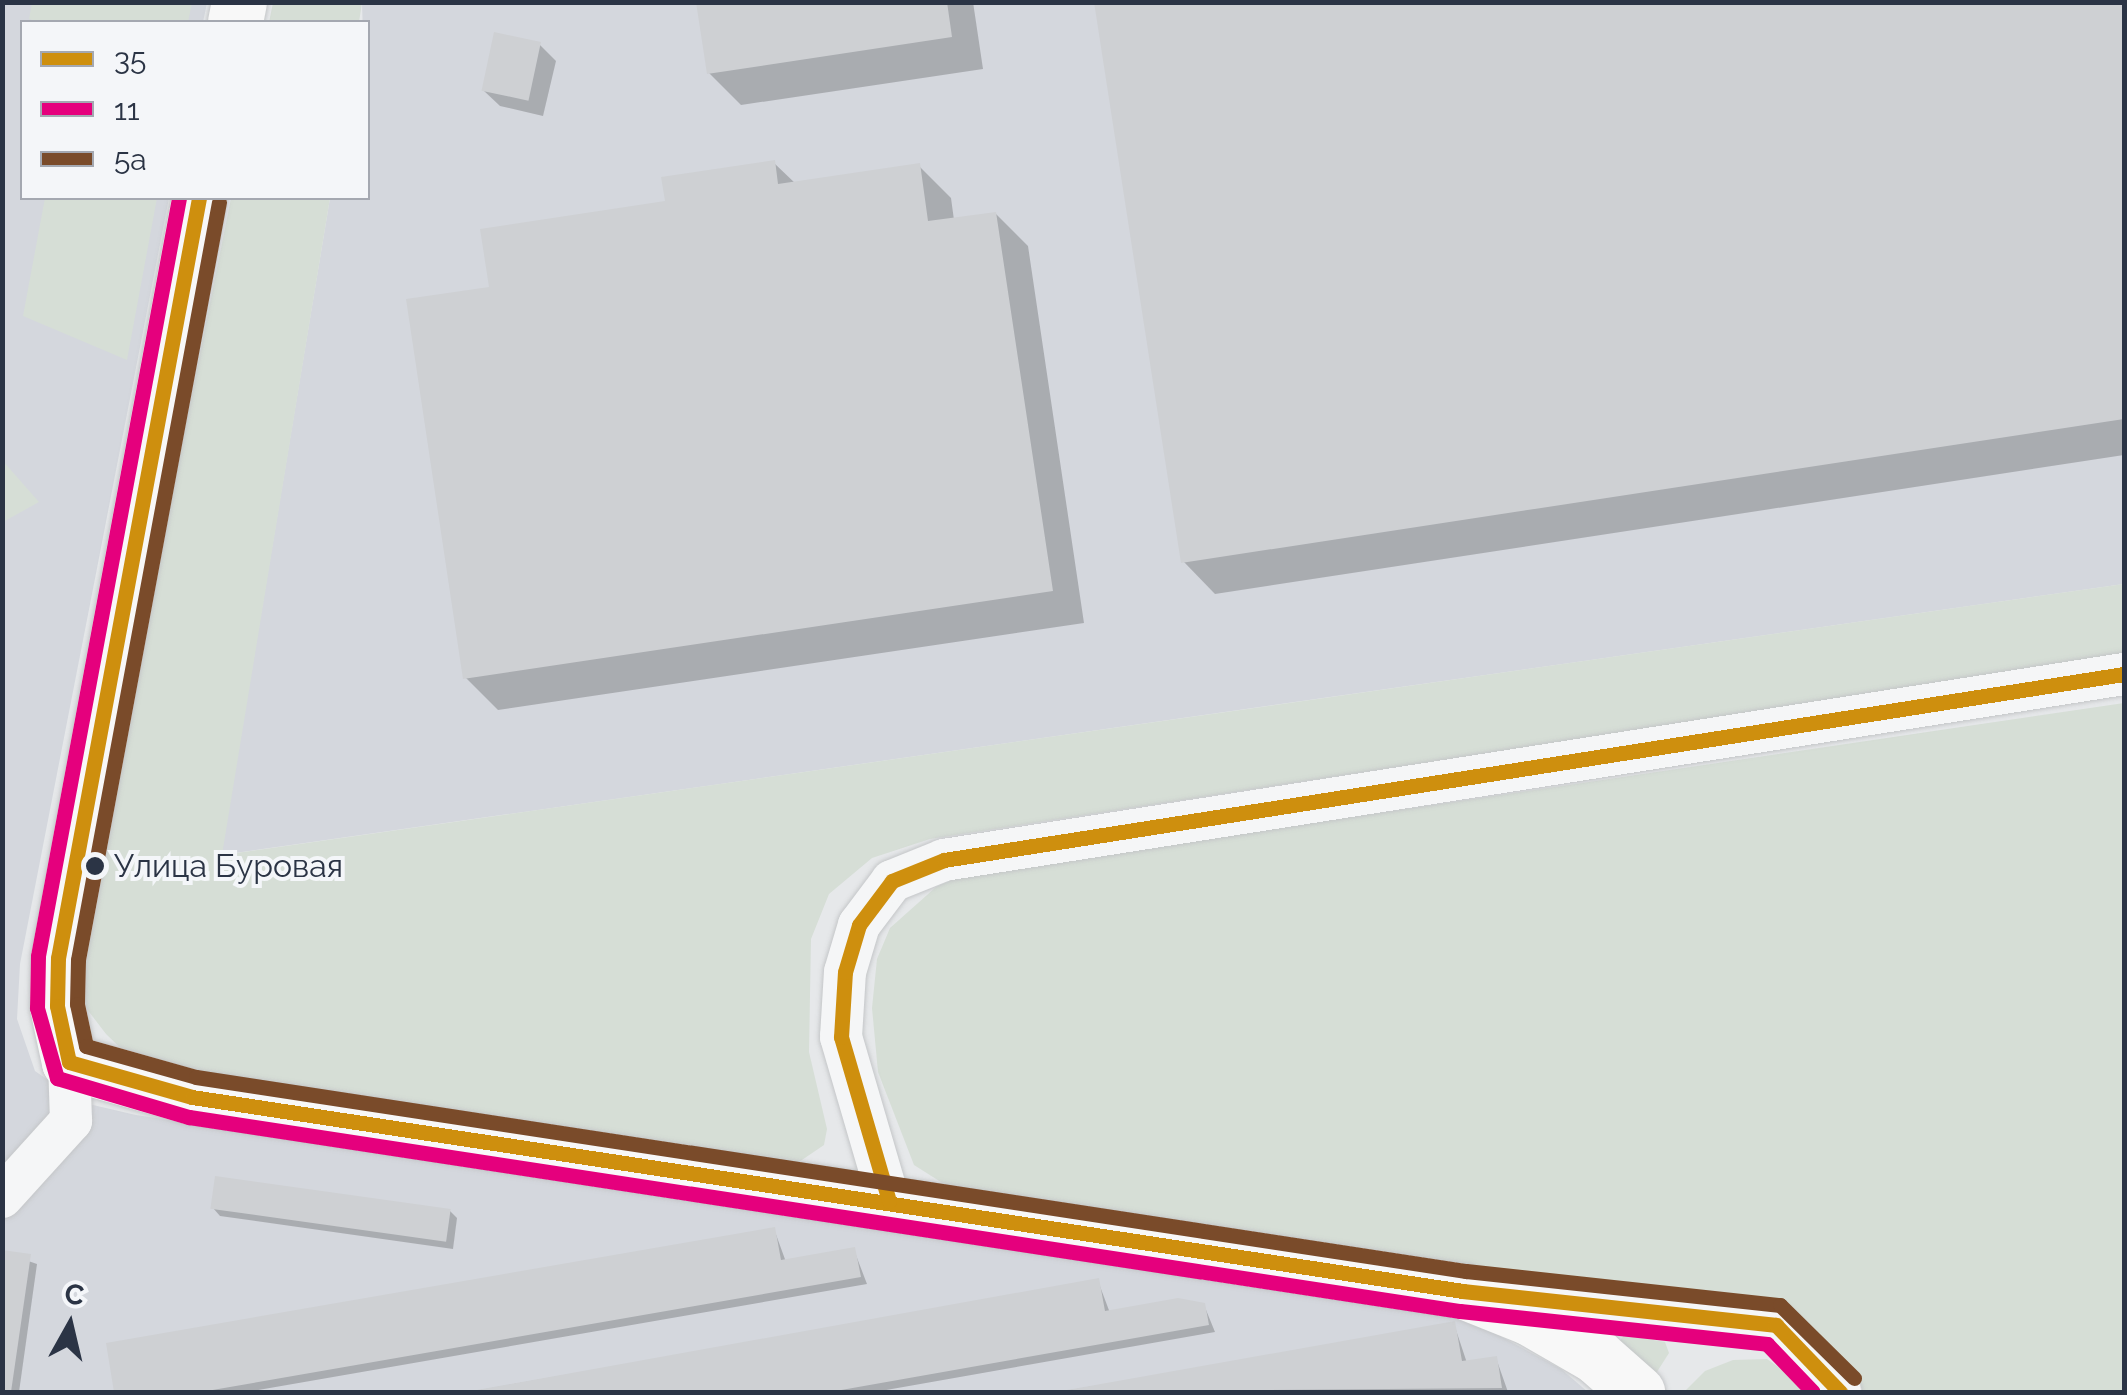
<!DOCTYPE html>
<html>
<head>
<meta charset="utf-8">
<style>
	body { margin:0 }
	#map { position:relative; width:2127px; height:1395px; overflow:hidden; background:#e6e8ea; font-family:Raleway,sans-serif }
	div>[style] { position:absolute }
	.built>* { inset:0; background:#d4d7dd }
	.green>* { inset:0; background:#d6ded6 }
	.shadow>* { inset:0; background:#0003 }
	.building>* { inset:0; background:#ced0d3; transform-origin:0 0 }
	.roads { filter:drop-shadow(0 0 2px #c4c6c8) drop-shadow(0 0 2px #c4c6c8) }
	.minor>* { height:42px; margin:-21px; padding:0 21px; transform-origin:21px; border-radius:21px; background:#f5f6f7 }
	.major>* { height:55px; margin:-27.5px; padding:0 27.5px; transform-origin:27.5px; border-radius:27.5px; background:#f8f8f8 }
	.bus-1>* { height:15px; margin:-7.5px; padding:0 7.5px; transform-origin:7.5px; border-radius:7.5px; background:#ce8f0e }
	.bus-2>* { height:15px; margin:-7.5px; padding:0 7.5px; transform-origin:7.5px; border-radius:7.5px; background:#e5007d }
	.bus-3>* { height:15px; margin:-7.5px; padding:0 7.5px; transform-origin:7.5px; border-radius:7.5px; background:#7a4b2a }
	.dots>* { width:28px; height:28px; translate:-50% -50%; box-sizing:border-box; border:5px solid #f4f6f9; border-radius:50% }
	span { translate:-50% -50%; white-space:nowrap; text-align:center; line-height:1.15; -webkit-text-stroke:8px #f4f6f9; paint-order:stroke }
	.bus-label { font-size:32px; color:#2b3445 }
	.left { translate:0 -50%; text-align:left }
	.frame { position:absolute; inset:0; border:5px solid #2b3445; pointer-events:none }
	.legend { position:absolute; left:20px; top:20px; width:350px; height:180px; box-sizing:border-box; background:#f4f6f9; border:2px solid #a4a8b1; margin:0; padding:12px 18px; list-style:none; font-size:30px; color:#2b3445 }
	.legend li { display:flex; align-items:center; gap:20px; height:50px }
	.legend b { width:50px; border:2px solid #a4a8b1 }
	.north { position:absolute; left:20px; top:1275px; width:100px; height:100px; -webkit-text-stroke:8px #f4f6f9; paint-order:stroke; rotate:8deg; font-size:28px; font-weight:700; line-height:40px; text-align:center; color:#2b3445 }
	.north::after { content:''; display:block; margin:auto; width:35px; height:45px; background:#2b3445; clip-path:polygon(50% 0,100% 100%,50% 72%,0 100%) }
</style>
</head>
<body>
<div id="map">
	<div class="built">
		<div style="clip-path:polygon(3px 2px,207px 3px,203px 22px,22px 22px,22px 198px,169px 198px,20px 964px,17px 1019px,35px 1071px,80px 1102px,136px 1115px,1450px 1309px,1561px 1369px,1588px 1392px,3px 1392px)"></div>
		<div style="clip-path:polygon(362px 3px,2124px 3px,2124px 584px,221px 855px,330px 198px,368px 198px)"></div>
	</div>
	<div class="green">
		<div style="clip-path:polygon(32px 3px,32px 2px,192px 3px,188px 22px,39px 22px,29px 19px)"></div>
		<div style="clip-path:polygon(273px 3px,273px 2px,362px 3px,359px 22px,269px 22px)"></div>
		<div style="clip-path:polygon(45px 198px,157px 198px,127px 360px,23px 316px)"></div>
		<div style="clip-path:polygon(231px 198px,330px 198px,222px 855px,2124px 584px,2124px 655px,930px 839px,872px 858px,829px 894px,811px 939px,809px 1052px,827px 1129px,824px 1145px,796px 1164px,186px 1076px,131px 1058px,106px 1034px,80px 1000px,80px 955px)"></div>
		<div style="clip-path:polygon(2px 460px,39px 502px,3px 522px,2px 521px)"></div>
		<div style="clip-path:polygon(2124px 703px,2124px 1392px,1855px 1392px,1790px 1317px,944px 1184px,914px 1165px,878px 1072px,872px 1008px,877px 959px,890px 928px,936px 887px,965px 874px)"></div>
		<div style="clip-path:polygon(1624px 1335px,1665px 1342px,1669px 1353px,1655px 1375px,1616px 1346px)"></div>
		<div style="clip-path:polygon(1767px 1359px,1813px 1392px,1684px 1392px,1705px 1371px,1733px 1360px)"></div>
	</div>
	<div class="shadow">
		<div style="clip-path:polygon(698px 2px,973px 2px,983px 69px,741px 105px,709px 73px)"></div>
		<div style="clip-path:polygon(1097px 2px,2124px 2px,2124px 455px,1215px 594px,1183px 561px)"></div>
		<div style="clip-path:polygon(540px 45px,556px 61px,543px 116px,500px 106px,483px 90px)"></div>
		<div style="clip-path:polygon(774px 163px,796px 184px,919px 166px,951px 198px,954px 220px,996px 214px,1028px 246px,1084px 623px,498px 710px,466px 678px,492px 289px,668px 203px)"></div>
		<div style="clip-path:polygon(213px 1208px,450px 1211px,457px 1218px,453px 1249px,220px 1216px)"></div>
		<div style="clip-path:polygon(774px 1229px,786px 1262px,854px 1250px,867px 1284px,247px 1392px,117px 1392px,109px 1345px)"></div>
		<div style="clip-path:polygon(2px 1252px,37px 1264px,19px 1392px,2px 1392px)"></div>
		<div style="clip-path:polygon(1098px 1281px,1110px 1313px,1204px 1305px,1215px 1332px,875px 1392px,469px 1392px)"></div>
		<div style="clip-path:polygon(1454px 1324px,1467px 1363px,1496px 1358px,1508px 1392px,1059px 1392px)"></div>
	</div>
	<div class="building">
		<div style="clip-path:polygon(696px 2px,947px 2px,952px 37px,707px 74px)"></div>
		<div style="clip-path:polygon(1094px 2px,2124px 2px,2124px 419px,1181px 563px)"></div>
		<div style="left:494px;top:32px;width:48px;height:60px;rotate:12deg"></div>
		<div style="clip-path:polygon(775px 160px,778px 184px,920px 163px,928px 221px,996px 212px,1053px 591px,463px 679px,406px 299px,489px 287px,480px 229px,665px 201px,661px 177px)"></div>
		<div style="left:215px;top:1176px;width:238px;height:33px;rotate:8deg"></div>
		<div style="clip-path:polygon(775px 1227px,781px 1260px,855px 1247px,861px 1277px,201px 1392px,114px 1392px,106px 1343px)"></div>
		<div style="clip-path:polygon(2px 1250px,31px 1254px,11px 1392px,2px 1392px)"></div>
		<div style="clip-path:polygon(1099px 1278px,1105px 1311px,1178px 1298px,1205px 1303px,1209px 1325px,830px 1392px,466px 1392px)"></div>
		<div style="clip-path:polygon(1455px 1321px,1462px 1361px,1497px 1356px,1502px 1388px,1056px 1392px)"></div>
	</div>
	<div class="roads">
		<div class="minor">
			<div style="left:2px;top:1197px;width:103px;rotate:-47.8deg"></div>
			<div style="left:71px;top:1121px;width:59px;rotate:-91.9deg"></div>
			<div style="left:889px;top:1201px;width:171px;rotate:-106.3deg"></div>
			<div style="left:841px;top:1037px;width:65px;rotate:-86.5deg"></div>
			<div style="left:845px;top:972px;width:49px;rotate:-73.4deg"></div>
			<div style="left:859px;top:925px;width:55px;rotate:-53.1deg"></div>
			<div style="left:892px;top:881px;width:56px;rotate:-22deg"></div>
			<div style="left:944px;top:860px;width:1195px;rotate:-8.96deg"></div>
			<div style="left:1497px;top:1295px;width:281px;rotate:6.1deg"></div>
			<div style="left:1776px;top:1325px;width:93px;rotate:46.3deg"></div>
		</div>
		<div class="major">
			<div style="left:235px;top:22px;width:20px;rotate:-79deg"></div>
			<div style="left:199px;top:198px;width:773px;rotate:100.51deg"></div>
			<div style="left:58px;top:958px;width:48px;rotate:91.2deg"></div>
			<div style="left:57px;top:1006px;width:57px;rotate:77.9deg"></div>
			<div style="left:69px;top:1062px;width:128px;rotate:15.9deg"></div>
			<div style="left:192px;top:1097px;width:1286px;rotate:8.68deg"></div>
			<div style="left:1463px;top:1291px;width:72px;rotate:21.9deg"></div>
			<div style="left:1530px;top:1318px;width:76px;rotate:29.9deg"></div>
			<div style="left:1596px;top:1356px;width:55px;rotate:41.3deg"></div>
		</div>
	</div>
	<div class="bus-1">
		<div style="left:199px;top:198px;width:773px;rotate:100.51deg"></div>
		<div style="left:58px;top:958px;width:48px;rotate:91.2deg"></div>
		<div style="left:57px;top:1006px;width:57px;rotate:77.9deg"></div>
		<div style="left:69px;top:1062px;width:128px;rotate:15.9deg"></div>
		<div style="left:192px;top:1097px;width:1286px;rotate:8.68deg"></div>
		<div style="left:1463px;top:1291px;width:315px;rotate:6.2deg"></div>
		<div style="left:1776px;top:1325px;width:93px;rotate:46.3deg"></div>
		<div style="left:889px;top:1201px;width:171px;rotate:-106.3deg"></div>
		<div style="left:841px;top:1037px;width:65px;rotate:-86.5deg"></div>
		<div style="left:845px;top:972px;width:49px;rotate:-73.4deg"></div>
		<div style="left:859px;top:925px;width:55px;rotate:-53.1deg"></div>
		<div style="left:892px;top:881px;width:56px;rotate:-22deg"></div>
		<div style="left:944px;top:860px;width:1195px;rotate:-8.96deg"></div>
	</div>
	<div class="bus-2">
		<div style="left:179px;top:198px;width:771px;rotate:100.54deg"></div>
		<div style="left:38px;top:956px;width:52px;rotate:91.1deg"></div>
		<div style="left:37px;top:1008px;width:73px;rotate:74.1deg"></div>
		<div style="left:57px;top:1078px;width:138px;rotate:16.5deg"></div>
		<div style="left:189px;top:1117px;width:1286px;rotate:8.68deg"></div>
		<div style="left:1460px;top:1311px;width:309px;rotate:6.1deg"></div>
		<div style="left:1767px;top:1344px;width:66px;rotate:46.2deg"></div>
	</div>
	<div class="bus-3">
		<div style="left:219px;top:202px;width:771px;rotate:100.54deg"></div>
		<div style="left:78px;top:960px;width:44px;rotate:91.3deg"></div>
		<div style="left:77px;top:1004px;width:43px;rotate:77.9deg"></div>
		<div style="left:86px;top:1046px;width:114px;rotate:15.7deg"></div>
		<div style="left:196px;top:1077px;width:1285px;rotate:8.69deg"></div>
		<div style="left:1466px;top:1271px;width:316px;rotate:6.2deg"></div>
		<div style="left:1780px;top:1305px;width:104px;rotate:44.6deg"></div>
	</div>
	<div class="dots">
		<div style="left:95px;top:866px;background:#2b3445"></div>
	</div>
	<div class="bus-label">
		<span class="left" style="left:114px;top:866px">Улица Буровая</span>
	</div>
	<div class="frame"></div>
	<ul class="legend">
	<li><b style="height:12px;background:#ce8f0e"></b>35</li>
	<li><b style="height:12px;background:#e5007d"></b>11</li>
	<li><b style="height:12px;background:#7a4b2a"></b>5а</li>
	</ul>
	<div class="north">С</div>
</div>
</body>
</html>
